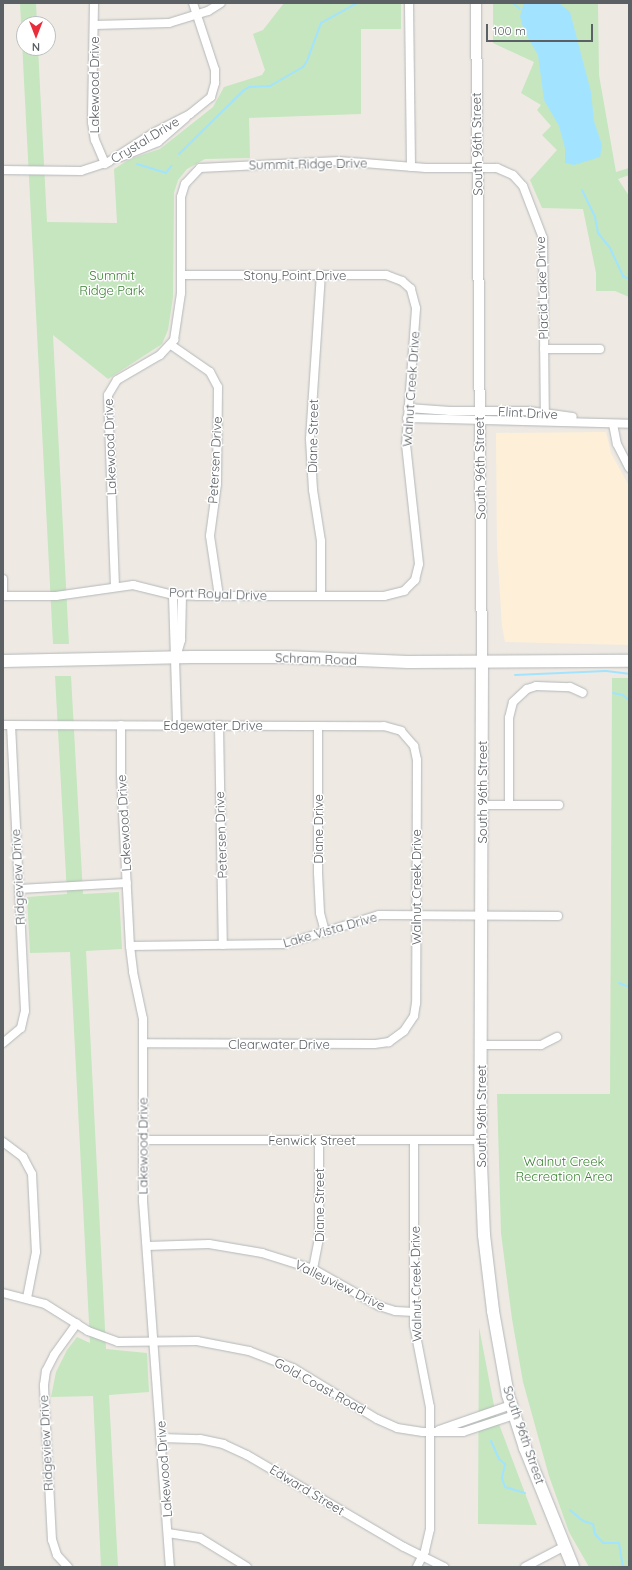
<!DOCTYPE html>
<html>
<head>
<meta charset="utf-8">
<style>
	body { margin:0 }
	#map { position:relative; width:632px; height:1570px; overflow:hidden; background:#eeeae3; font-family:Quicksand,sans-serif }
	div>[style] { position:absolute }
	.commercial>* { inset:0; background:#fef0d8 }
	.green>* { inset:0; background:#c5e6bf }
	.water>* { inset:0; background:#a2e4ff }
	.stream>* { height:2px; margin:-1px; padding:0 1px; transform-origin:1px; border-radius:1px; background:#a2e4ff }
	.roads { filter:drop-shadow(0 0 1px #b4b7ba) drop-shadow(0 0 1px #b4b7ba) }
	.minor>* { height:8px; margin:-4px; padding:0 4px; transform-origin:4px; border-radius:4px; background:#fff }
	.tertiary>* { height:10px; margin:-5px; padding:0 5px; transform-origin:5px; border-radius:5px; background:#fff }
	.secondary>* { height:12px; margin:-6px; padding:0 6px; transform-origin:6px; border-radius:6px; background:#fff }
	span { translate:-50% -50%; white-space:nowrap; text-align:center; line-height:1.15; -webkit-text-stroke:3px #fff; paint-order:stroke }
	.street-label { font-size:13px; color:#5b6064 }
	.park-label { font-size:13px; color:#3c8333 }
	.frame { position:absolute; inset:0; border:4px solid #5b6064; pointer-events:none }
	.north { position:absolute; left:16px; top:16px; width:40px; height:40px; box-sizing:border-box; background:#fff; border:1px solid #bdbfc1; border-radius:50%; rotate:180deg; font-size:11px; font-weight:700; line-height:16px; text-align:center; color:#5b6064 }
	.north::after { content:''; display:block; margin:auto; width:14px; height:18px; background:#ea2d3a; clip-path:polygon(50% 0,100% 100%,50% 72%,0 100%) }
	.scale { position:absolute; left:486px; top:24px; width:107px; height:18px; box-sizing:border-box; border:2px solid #5b6064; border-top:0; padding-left:5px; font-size:12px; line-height:14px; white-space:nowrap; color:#5b6064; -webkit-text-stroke:3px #fff; paint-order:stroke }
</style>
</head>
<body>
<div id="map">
	<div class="commercial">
		<div style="clip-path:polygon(606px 432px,611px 453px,629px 486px,629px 645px,505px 642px,502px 626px,497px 547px,496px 433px)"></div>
	</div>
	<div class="green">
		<div style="clip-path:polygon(20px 3px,36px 3px,37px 24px,24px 24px,24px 48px,38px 48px,47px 222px,117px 223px,114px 169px,130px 159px,160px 149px,213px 107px,224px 87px,262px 75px,265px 70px,253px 34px,263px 30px,284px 3px,401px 3px,401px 29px,361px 29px,361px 114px,249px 118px,250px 158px,205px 159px,187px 169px,178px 180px,174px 193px,173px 297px,168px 330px,162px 344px,108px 379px,53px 335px,69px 644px,53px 644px)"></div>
		<div style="clip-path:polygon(493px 3px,598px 3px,599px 75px,616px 172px,629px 168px,629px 175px,618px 179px,629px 196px,629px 297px,615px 291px,596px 291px,596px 273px,583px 209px,542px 208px,530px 180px,557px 150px,542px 135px,551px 126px,537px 110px,541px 105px,521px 93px,534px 62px,493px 43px)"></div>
		<div style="clip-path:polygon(55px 676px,71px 676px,83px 894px,119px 892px,122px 949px,86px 951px,106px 1349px,147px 1353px,149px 1392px,109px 1395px,118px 1567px,101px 1567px,93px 1396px,51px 1397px,56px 1372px,67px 1350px,77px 1337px,90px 1343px,70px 952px,30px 953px,27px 897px,67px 894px)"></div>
		<div style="clip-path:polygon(612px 678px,629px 678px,629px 1567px,589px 1567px,569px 1532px,549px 1476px,523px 1382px,512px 1319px,501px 1233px,497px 1094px,610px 1094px)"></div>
		<div style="clip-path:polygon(479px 1327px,496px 1416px,537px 1525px,478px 1524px)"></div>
	</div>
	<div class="water">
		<div style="clip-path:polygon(524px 3px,559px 3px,570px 12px,591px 92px,594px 121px,602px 145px,600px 157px,574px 165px,565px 163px,565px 148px,559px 126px,544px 100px,538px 55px,524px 31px,520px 16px)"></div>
	</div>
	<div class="stream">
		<div style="left:513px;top:3px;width:9px;rotate:41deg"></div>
		<div style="left:179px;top:154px;width:91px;rotate:-44.6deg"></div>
		<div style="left:244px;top:90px;width:6px;rotate:-31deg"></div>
		<div style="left:249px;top:87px;width:21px;rotate:-3deg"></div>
		<div style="left:270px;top:86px;width:38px;rotate:-30deg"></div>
		<div style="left:303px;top:67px;width:7px;rotate:-56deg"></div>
		<div style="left:307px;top:61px;width:40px;rotate:-69.8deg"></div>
		<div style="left:321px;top:23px;width:41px;rotate:-29.1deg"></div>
		<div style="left:137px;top:164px;width:30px;rotate:17deg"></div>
		<div style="left:166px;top:173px;width:9px;rotate:-54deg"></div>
		<div style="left:582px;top:190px;width:30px;rotate:64deg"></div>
		<div style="left:595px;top:217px;width:16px;rotate:79deg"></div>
		<div style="left:598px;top:233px;width:19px;rotate:51deg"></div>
		<div style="left:610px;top:248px;width:31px;rotate:65deg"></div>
		<div style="left:623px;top:276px;width:7px;rotate:27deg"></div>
		<div style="left:515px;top:675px;width:91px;rotate:-2.5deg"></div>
		<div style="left:606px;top:671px;width:23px;rotate:7deg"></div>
		<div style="left:613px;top:693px;width:10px;rotate:11deg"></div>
		<div style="left:623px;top:695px;width:8px;rotate:40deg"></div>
		<div style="left:619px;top:983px;width:11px;rotate:22deg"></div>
		<div style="left:491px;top:1441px;width:20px;rotate:66deg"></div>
		<div style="left:499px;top:1459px;width:8px;rotate:40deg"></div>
		<div style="left:505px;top:1464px;width:14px;rotate:102deg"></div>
		<div style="left:502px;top:1478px;width:9px;rotate:72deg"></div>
		<div style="left:505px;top:1487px;width:21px;rotate:17deg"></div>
		<div style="left:570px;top:1510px;width:17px;rotate:40deg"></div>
		<div style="left:583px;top:1521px;width:10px;rotate:17deg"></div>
		<div style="left:593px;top:1524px;width:10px;rotate:79deg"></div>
		<div style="left:595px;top:1534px;width:12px;rotate:48deg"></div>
		<div style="left:603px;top:1543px;width:16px"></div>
		<div style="left:619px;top:1543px;width:24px;rotate:81deg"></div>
	</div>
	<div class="roads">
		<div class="minor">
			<div style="left:94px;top:3px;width:119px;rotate:91deg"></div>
			<div style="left:92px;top:122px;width:18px;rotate:81deg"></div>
			<div style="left:95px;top:140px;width:26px;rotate:67deg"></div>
			<div style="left:409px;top:3px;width:164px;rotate:89.3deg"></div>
			<div style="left:94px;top:25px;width:75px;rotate:-1.5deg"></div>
			<div style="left:169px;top:23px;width:41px;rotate:-17.1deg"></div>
			<div style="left:208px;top:11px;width:15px;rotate:-32deg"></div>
			<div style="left:121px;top:157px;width:40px;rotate:-22deg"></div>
			<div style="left:158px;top:142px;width:37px;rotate:-41deg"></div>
			<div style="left:105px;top:164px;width:59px;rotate:-32.6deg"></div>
			<div style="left:155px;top:132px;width:39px;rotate:-27deg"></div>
			<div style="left:190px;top:114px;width:27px;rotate:-39deg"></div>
			<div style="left:211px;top:97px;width:15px;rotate:-74deg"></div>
			<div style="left:215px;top:83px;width:13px;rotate:-90deg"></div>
			<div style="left:215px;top:70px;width:71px;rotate:-108.2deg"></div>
			<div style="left:3px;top:170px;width:78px;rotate:0.7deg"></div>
			<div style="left:81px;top:171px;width:29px;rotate:-18deg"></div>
			<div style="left:171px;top:345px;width:47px;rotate:34.7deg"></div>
			<div style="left:210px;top:372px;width:17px;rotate:62deg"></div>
			<div style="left:218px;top:387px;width:97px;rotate:90.6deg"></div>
			<div style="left:217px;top:484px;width:52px;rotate:97.7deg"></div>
			<div style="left:210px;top:536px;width:61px;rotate:81.5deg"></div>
			<div style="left:544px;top:349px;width:56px"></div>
			<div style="left:408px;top:408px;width:42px;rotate:4.1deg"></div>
			<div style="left:450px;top:411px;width:79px"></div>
			<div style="left:529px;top:411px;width:44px;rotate:7.8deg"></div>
			<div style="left:407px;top:418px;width:222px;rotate:1.5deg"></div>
			<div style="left:613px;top:424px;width:20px;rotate:79deg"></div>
			<div style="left:617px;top:444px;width:27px;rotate:63deg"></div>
			<div style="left:3px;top:579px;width:17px;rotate:90deg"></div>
			<div style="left:115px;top:587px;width:192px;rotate:-92.1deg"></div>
			<div style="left:108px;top:395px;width:17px;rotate:-59deg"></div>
			<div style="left:117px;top:380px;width:50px;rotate:-30.2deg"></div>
			<div style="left:160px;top:355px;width:21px;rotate:-47deg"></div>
			<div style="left:174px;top:340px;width:48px;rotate:-81.5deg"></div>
			<div style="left:181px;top:293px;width:96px;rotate:-90deg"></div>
			<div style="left:181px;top:197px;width:14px;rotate:-73deg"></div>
			<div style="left:185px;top:184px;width:22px;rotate:-47deg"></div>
			<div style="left:200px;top:168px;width:139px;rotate:-2.9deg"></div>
			<div style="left:339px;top:161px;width:87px;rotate:4.6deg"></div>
			<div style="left:426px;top:168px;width:71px"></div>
			<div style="left:497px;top:168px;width:17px;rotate:24deg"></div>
			<div style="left:513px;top:175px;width:15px;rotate:48deg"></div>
			<div style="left:523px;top:186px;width:56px;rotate:69deg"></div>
			<div style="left:543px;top:238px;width:183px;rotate:89.4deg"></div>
			<div style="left:173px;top:595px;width:130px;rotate:88.2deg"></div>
			<div style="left:3px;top:596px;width:53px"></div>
			<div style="left:56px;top:596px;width:78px;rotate:-8.1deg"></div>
			<div style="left:133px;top:585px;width:41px;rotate:14deg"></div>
			<div style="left:173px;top:595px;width:24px;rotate:2deg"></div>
			<div style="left:197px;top:596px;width:187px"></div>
			<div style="left:384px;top:596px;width:21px;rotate:-14deg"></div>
			<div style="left:404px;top:591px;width:16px;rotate:-45deg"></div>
			<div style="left:415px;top:580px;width:16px;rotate:-76deg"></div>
			<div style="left:419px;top:564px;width:120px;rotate:-96.2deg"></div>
			<div style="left:406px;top:445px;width:137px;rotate:-85.8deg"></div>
			<div style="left:416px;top:308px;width:20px;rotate:-105deg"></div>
			<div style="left:411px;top:289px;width:12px;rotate:-138deg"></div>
			<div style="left:402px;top:281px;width:17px;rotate:-159deg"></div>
			<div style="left:386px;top:275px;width:205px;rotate:180deg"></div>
			<div style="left:321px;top:596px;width:55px;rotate:-90deg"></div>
			<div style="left:321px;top:541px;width:52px;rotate:-98.9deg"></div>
			<div style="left:313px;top:490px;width:51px;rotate:-93.4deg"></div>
			<div style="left:310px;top:439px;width:164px;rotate:-86.2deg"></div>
			<div style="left:177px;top:654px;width:15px;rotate:-74deg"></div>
			<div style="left:181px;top:640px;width:45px;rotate:-88.7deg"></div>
			<div style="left:3px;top:725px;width:381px;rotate:0.2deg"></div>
			<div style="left:384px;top:726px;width:18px;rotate:16deg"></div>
			<div style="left:401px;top:731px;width:20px;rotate:49deg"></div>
			<div style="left:414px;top:746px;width:14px;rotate:78deg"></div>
			<div style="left:417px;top:760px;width:243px;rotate:90.2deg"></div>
			<div style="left:416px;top:1003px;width:13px;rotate:99deg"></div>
			<div style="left:414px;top:1016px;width:18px;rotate:124deg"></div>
			<div style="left:404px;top:1031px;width:19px;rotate:144deg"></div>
			<div style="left:389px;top:1042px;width:15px;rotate:172deg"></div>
			<div style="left:374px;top:1044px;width:231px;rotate:-179.8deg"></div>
			<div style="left:121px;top:725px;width:50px;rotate:90deg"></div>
			<div style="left:121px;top:775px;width:171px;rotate:87deg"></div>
			<div style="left:130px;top:946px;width:26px;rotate:83deg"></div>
			<div style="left:133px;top:972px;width:48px;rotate:78deg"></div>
			<div style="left:143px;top:1019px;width:182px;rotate:90deg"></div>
			<div style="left:143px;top:1201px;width:367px;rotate:85.8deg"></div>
			<div style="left:219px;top:725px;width:220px;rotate:89deg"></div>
			<div style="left:318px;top:726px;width:147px;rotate:90deg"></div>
			<div style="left:318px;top:873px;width:40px;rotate:87.1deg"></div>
			<div style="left:320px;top:913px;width:20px;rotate:75deg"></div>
			<div style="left:482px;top:805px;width:77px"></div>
			<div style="left:509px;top:805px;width:87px;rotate:-90deg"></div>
			<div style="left:509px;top:718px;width:16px;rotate:-76deg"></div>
			<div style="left:513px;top:702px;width:19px;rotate:-43deg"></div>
			<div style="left:527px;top:689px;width:9px;rotate:-18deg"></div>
			<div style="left:536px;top:686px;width:34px;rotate:2deg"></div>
			<div style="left:570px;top:687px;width:14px;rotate:25deg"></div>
			<div style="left:19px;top:889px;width:108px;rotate:-3.2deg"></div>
			<div style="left:130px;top:946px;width:155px;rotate:-0.7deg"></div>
			<div style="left:285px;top:944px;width:98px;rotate:-17.1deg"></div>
			<div style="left:379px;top:915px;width:179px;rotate:0.3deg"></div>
			<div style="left:3px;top:1043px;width:23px;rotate:-40deg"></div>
			<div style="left:21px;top:1028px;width:17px;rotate:-77deg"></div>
			<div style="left:25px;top:1011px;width:286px;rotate:-92.8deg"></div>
			<div style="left:481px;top:1045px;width:60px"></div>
			<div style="left:541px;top:1045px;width:18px;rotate:-27deg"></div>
			<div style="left:143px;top:1140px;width:337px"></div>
			<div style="left:414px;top:1140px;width:185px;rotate:90deg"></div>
			<div style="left:414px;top:1325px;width:84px;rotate:79deg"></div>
			<div style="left:430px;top:1407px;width:122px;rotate:90deg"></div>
			<div style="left:430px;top:1529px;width:23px;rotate:103deg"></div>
			<div style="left:425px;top:1551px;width:18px;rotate:117deg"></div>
			<div style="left:3px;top:1142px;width:25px;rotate:37deg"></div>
			<div style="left:23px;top:1157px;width:19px;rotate:62deg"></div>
			<div style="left:32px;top:1174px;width:78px;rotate:87.1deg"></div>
			<div style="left:36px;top:1252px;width:47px;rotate:101.1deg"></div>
			<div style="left:147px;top:1246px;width:62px;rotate:-1.8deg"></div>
			<div style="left:209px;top:1244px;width:54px;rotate:9.6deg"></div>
			<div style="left:262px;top:1253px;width:53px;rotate:17.4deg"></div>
			<div style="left:313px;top:1269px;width:76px;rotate:29.3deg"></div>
			<div style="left:379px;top:1306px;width:17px;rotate:17deg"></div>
			<div style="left:395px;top:1311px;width:19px;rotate:3deg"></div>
			<div style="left:313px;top:1269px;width:31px;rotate:-79deg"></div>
			<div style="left:319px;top:1239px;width:99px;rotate:-90deg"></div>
			<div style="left:3px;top:1293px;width:43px;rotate:14.7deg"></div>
			<div style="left:45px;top:1304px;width:51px;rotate:32.1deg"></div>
			<div style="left:88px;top:1331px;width:32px;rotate:20deg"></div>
			<div style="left:118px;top:1342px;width:79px;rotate:-0.7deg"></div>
			<div style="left:197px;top:1341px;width:53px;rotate:10.9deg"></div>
			<div style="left:249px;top:1351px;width:47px;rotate:21.1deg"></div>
			<div style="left:293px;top:1368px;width:98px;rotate:31.3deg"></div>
			<div style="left:377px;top:1419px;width:22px;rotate:24deg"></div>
			<div style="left:397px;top:1428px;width:26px;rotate:9deg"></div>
			<div style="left:423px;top:1432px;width:40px"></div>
			<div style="left:463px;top:1432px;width:54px;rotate:-18.4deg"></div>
			<div style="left:439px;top:1430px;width:76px;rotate:-19.1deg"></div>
			<div style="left:162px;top:1438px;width:38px;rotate:2deg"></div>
			<div style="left:200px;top:1439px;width:24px;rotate:12deg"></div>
			<div style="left:223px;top:1444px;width:26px;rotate:25deg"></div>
			<div style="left:247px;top:1455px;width:182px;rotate:30.4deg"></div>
			<div style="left:404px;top:1547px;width:45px;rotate:26.6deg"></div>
			<div style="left:168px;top:1533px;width:32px;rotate:9deg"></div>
			<div style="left:200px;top:1538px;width:55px;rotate:31.7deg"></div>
			<div style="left:68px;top:1567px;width:16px;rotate:-133deg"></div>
			<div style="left:57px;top:1555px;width:16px;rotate:-108deg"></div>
			<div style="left:52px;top:1540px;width:155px;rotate:-93deg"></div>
			<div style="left:44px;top:1385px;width:14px;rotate:-82deg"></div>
			<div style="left:46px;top:1371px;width:18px;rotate:-63deg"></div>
			<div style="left:54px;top:1355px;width:39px;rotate:-54deg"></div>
			<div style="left:525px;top:1567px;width:45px;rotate:-27.7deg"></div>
		</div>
		<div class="tertiary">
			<div style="left:476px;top:3px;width:660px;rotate:89.48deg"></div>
		</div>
		<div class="secondary">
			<div style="left:3px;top:661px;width:188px;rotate:-1.2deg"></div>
			<div style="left:191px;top:657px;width:94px"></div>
			<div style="left:285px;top:657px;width:123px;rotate:2.3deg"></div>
			<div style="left:408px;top:662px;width:221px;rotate:-0.3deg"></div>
			<div style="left:482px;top:663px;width:477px;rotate:90.2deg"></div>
			<div style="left:480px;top:1140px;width:95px;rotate:87.6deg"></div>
			<div style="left:484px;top:1235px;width:77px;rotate:83.2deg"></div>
			<div style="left:493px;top:1311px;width:85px;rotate:79.9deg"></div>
			<div style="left:508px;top:1395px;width:56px;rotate:72.2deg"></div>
			<div style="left:525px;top:1448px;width:128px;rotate:68deg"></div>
		</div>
	</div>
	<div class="street-label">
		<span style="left:94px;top:85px;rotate:-90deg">Lakewood Drive</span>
		<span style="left:145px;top:140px;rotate:-31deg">Crystal Drive</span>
		<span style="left:477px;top:144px;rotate:-91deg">South 96th Street</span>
		<span style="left:308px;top:164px;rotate:-1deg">Summit Ridge Drive</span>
		<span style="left:295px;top:275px">Stony Point Drive</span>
		<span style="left:542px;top:288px;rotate:-92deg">Placid Lake Drive</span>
		<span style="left:411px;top:389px;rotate:-86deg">Walnut Creek Drive</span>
		<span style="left:528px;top:413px;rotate:3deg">Flint Drive</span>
		<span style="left:313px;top:436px;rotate:-89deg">Diane Street</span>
		<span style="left:110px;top:447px;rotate:-92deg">Lakewood Drive</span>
		<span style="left:215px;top:460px;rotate:-87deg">Petersen Drive</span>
		<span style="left:480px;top:468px;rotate:-91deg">South 96th Street</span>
		<span style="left:218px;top:594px;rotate:2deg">Port Royal Drive</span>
		<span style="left:316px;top:659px;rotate:2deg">Schram Road</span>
		<span style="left:213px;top:725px">Edgewater Drive</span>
		<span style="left:482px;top:792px;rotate:-90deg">South 96th Street</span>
		<span style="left:124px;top:823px;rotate:-93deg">Lakewood Drive</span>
		<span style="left:318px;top:829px;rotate:-90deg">Diane Drive</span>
		<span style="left:221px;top:835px;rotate:-92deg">Petersen Drive</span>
		<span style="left:18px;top:877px;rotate:-93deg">Ridgeview Drive</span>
		<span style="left:416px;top:887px;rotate:-90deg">Walnut Creek Drive</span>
		<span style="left:330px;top:930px;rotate:-16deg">Lake Vista Drive</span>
		<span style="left:279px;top:1044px">Clearwater Drive</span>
		<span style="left:481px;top:1116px;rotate:-90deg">South 96th Street</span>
		<span style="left:312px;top:1140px">Fenwick Street</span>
		<span style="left:143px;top:1146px;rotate:-90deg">Lakewood Drive</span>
		<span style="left:319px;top:1205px;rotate:-90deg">Diane Street</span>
		<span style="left:416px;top:1284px;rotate:-91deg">Walnut Creek Drive</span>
		<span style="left:340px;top:1285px;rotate:26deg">Valleyview Drive</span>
		<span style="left:320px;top:1386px;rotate:29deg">Gold Coast Road</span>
		<span style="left:524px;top:1435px;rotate:71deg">South 96th Street</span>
		<span style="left:46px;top:1443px;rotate:-93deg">Ridgeview Drive</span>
		<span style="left:164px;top:1469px;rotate:-94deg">Lakewood Drive</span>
		<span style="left:307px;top:1490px;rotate:31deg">Edward Street</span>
	</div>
	<div class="park-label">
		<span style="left:112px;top:283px">Summit<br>Ridge Park</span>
		<span style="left:564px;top:1169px">Walnut Creek<br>Recreation Area</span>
	</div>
	<div class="frame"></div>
	<div class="north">N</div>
	<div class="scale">100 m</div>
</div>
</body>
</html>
